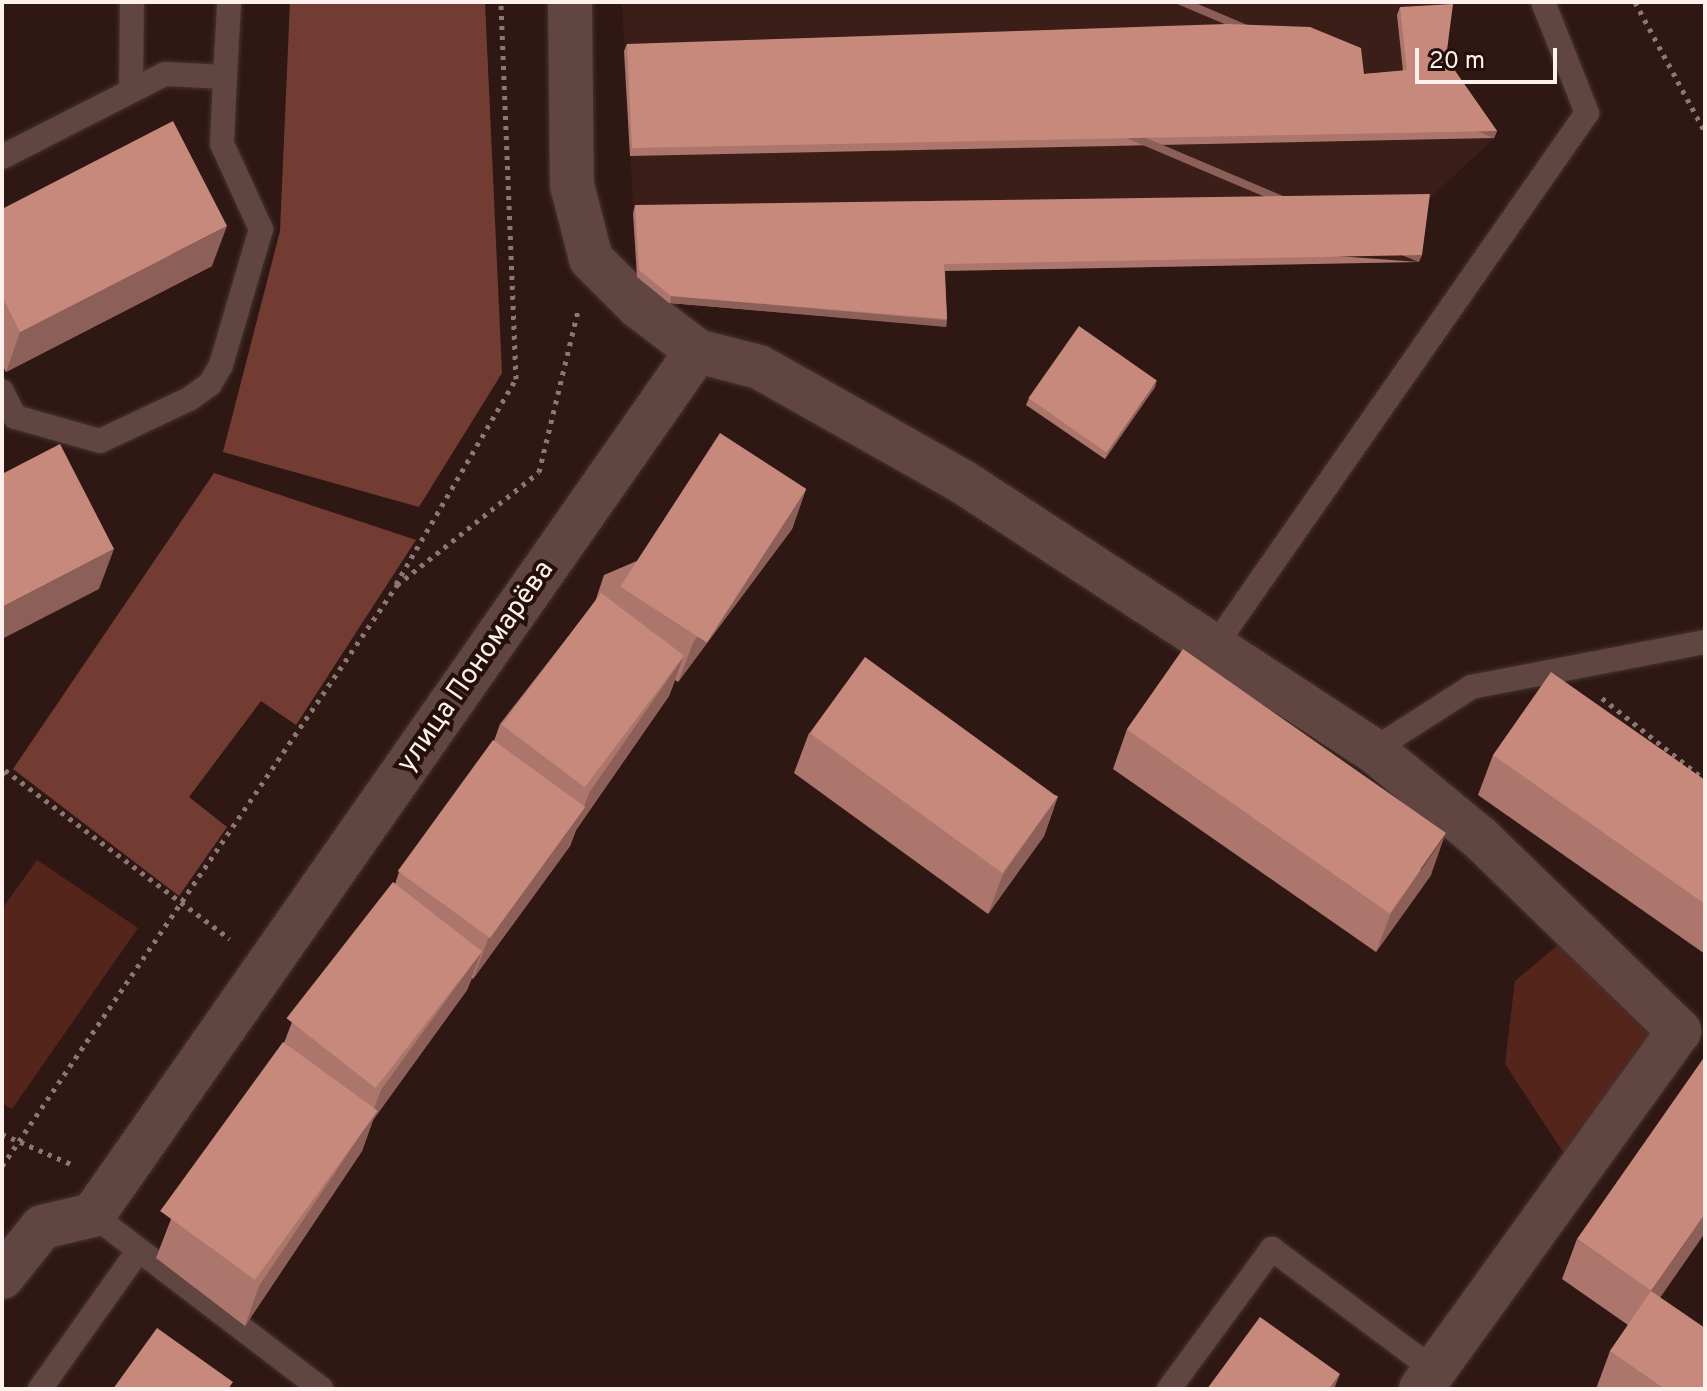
<!DOCTYPE html>
<html>
<head>
<meta charset="utf-8">
<style>
	body { margin:0 }
	#map { position:relative; width:1707px; height:1391px; overflow:hidden; background:#2f1814; font-family:Overpass,sans-serif }
	div>[style] { position:absolute }
	.built>* { inset:0; background:#3c1e19 }
	.green>* { inset:0; background:#55251c }
	.forest>* { inset:0; background:#733c32 }
	.path>* { height:5px; margin-top:-2.5px; transform-origin:0; background:repeating-linear-gradient(90deg,#8b7875 0 4px,transparent 0 10px) }
	.roads { filter:drop-shadow(0 0 2px #443331) drop-shadow(0 0 2px #443331) }
	.service>* { height:24px; margin:-12px; padding:0 12px; transform-origin:12px; border-radius:12px; background:#604540 }
	.minor>* { height:44px; margin:-22px; padding:0 22px; transform-origin:22px; border-radius:22px; background:#604540 }
	.wall>* { inset:0; background:#ac766c }
	.shaded-wall>* { inset:0; background:#8c6058; transform-origin:0 0 }
	.building>* { inset:0; background:#c8897d; transform-origin:0 0 }
	span { translate:-50% -50%; white-space:nowrap; text-align:center; line-height:1.15; -webkit-text-stroke:8px #250f0b; paint-order:stroke }
	.street-label { font-size:28px; color:#fdf0ed }
	.frame { position:absolute; inset:0; border:4px solid #fdf0ed; pointer-events:none }
	.scale { position:absolute; left:1415px; top:48px; width:142px; height:36px; box-sizing:border-box; border:4px solid #fdf0ed; border-top:0; padding-left:10px; font-size:24px; line-height:28px; white-space:nowrap; color:#fdf0ed; -webkit-text-stroke:6px #250f0b; paint-order:stroke }
</style>
</head>
<body>
<div id="map">
	<div class="built">
		<div style="clip-path:polygon(622px 2px,1451px 2px,1444px 65px,1494px 138px,1427px 201px,1419px 262px,942px 271px,944px 326px,669px 303px,637px 277px)"></div>
	</div>
	<div class="green">
		<div style="clip-path:polygon(37px 860px,138px 928px,12px 1109px,2px 1103px,2px 909px)"></div>
		<div style="clip-path:polygon(1563px 941px,1655px 1033px,1567px 1158px,1505px 1064px,1515px 981px)"></div>
	</div>
	<div class="forest">
		<div style="clip-path:polygon(290px 2px,485px 2px,502px 373px,419px 507px,223px 452px,280px 231px)"></div>
		<div style="clip-path:polygon(214px 473px,416px 540px,296px 725px,261px 701px,189px 797px,227px 827px,179px 896px,13px 769px)"></div>
	</div>
	<div class="path">
		<div style="left:1635px;top:2px;width:148px;rotate:61.7deg"></div>
		<div style="left:396px;top:584px;width:238px;rotate:-59.7deg"></div>
		<div style="left:516px;top:379px;width:377px;rotate:-92.3deg"></div>
		<div style="left:1602px;top:698px;width:132px;rotate:38.5deg"></div>
		<div style="left:2px;top:775px;width:6px;rotate:-59deg"></div>
		<div style="left:5px;top:770px;width:281px;rotate:36.9deg"></div>
		<div style="left:2px;top:1134px;width:75px;rotate:23.5deg"></div>
		<div style="left:2px;top:1166px;width:703px;rotate:-55.79deg"></div>
		<div style="left:397px;top:585px;width:181px;rotate:-38.5deg"></div>
		<div style="left:539px;top:472px;width:166px;rotate:-76.4deg"></div>
	</div>
	<div class="roads">
		<div class="service">
			<div style="left:225px;top:77px;width:72px;rotate:-86.8deg"></div>
			<div style="left:131px;top:91px;width:89px;rotate:-89.4deg"></div>
			<div style="left:2px;top:157px;width:183px;rotate:-27deg"></div>
			<div style="left:165px;top:74px;width:60px;rotate:2.9deg"></div>
			<div style="left:225px;top:77px;width:67px;rotate:92.6deg"></div>
			<div style="left:222px;top:144px;width:94px;rotate:65.4deg"></div>
			<div style="left:261px;top:229px;width:142px;rotate:106.4deg"></div>
			<div style="left:221px;top:365px;width:22px;rotate:120deg"></div>
			<div style="left:210px;top:384px;width:26px;rotate:144deg"></div>
			<div style="left:189px;top:399px;width:98px;rotate:154.7deg"></div>
			<div style="left:100px;top:441px;width:88px;rotate:-164.2deg"></div>
			<div style="left:15px;top:417px;width:29px;rotate:-117deg"></div>
			<div style="left:1214px;top:647px;width:651px;rotate:-55.07deg"></div>
			<div style="left:1587px;top:113px;width:119px;rotate:-111.6deg"></div>
			<div style="left:1373px;top:750px;width:117px;rotate:-32.7deg"></div>
			<div style="left:1471px;top:687px;width:238px;rotate:-10.9deg"></div>
			<div style="left:93px;top:1215px;width:287px;rotate:37.3deg"></div>
			<div style="left:40px;top:1389px;width:169px;rotate:-54.6deg"></div>
			<div style="left:1169px;top:1389px;width:174px;rotate:-53.7deg"></div>
			<div style="left:1272px;top:1249px;width:204px;rotate:36.8deg"></div>
		</div>
		<div class="minor">
			<div style="left:570px;top:2px;width:183px;rotate:89.4deg"></div>
			<div style="left:572px;top:185px;width:76px;rotate:75.6deg"></div>
			<div style="left:591px;top:259px;width:66px;rotate:45deg"></div>
			<div style="left:638px;top:306px;width:74px;rotate:37.3deg"></div>
			<div style="left:697px;top:351px;width:64px;rotate:14.5deg"></div>
			<div style="left:759px;top:367px;width:234px;rotate:29.4deg"></div>
			<div style="left:963px;top:482px;width:490px;rotate:33.2deg"></div>
			<div style="left:1373px;top:750px;width:137px;rotate:39.4deg"></div>
			<div style="left:1479px;top:837px;width:279px;rotate:44.1deg"></div>
			<div style="left:1679px;top:1031px;width:441px;rotate:125.8deg"></div>
			<div style="left:2px;top:1277px;width:64px;rotate:-51.3deg"></div>
			<div style="left:42px;top:1227px;width:52px;rotate:-13.2deg"></div>
			<div style="left:93px;top:1215px;width:1054px;rotate:-55.04deg"></div>
		</div>
	</div>
	<div class="wall">
		<div style="clip-path:polygon(1400px 7px,1446px 58px,1497px 131px,1494px 138px,630px 156px,624px 51px,627px 44px,1364px 74px,1403px 71px,1397px 15px)"></div>
		<div style="clip-path:polygon(635px 205px,1419px 262px,945px 271px,947px 319px,944px 326px,669px 303px,637px 277px,633px 213px)"></div>
		<div style="clip-path:polygon(2px 209px,212px 266px,6px 372px,2px 365px)"></div>
		<div style="clip-path:polygon(1155px 387px,1105px 459px,1026px 405px,1029px 398px)"></div>
		<div style="clip-path:polygon(806px 489px,792px 529px,678px 682px,675px 680px,669px 696px,576px 830px,570px 846px,473px 979px,472px 978px,467px 990px,373px 1120px,362px 1151px,245px 1326px,156px 1258px,171px 1219px,284px 1043px,292px 1022px,395px 884px,399px 872px,494px 741px,500px 724px,595px 602px,604px 575px)"></div>
		<div style="clip-path:polygon(1127px 729px,1431px 875px,1376px 952px,1113px 769px)"></div>
		<div style="clip-path:polygon(809px 733px,1058px 796px,1044px 836px,988px 914px,794px 773px)"></div>
		<div style="clip-path:polygon(1493px 755px,1705px 780px,1705px 954px,1478px 795px)"></div>
		<div style="clip-path:polygon(1577px 1239px,1660px 1297px,1705px 1389px,1596px 1389px,1610px 1351px,1628px 1325px,1562px 1279px)"></div>
	</div>
	<div class="shaded-wall">
		<div style="left:1497px;top:131px;width:8px;height:865px;rotate:113deg"></div>
		<div style="clip-path:polygon(227px 226px,212px 266px,6px 372px,20px 332px)"></div>
		<div style="left:1422px;top:255px;width:8px;height:478px;rotate:113deg"></div>
		<div style="left:671px;top:296px;width:277px;height:7px;rotate:5deg"></div>
		<div style="clip-path:polygon(1157px 380px,1155px 387px,1105px 459px,1108px 452px)"></div>
		<div style="clip-path:polygon(806px 489px,792px 529px,678px 682px,693px 643px)"></div>
		<div style="clip-path:polygon(114px 549px,99px 589px,2px 639px,2px 607px)"></div>
		<div style="clip-path:polygon(684px 656px,669px 696px,576px 830px,570px 846px,473px 979px,488px 939px,583px 809px,589px 793px)"></div>
		<div style="clip-path:polygon(1058px 796px,1044px 836px,988px 914px,1003px 874px)"></div>
		<div style="clip-path:polygon(1445px 835px,1431px 875px,1376px 952px,1391px 913px)"></div>
		<div style="clip-path:polygon(482px 951px,467px 990px,373px 1120px,362px 1151px,245px 1326px,259px 1286px,369px 1122px,381px 1090px)"></div>
		<div style="clip-path:polygon(1705px 1214px,1705px 1233px,1637px 1331px,1651px 1291px)"></div>
		<div style="clip-path:polygon(1340px 1374px,1334px 1389px,1329px 1389px)"></div>
	</div>
	<div class="building">
		<div style="clip-path:polygon(1453px 4px,1446px 58px,1497px 131px,632px 148px,627px 44px,1227px 24px,1310px 27px,1361px 48px,1364px 74px,1407px 70px,1400px 7px)"></div>
		<div style="clip-path:polygon(173px 121px,227px 226px,20px 332px,2px 296px,2px 209px)"></div>
		<div style="clip-path:polygon(1430px 194px,1422px 255px,944px 264px,947px 319px,671px 296px,639px 270px,635px 205px)"></div>
		<div style="left:1079px;top:326px;width:95px;height:88px;rotate:35deg"></div>
		<div style="left:720px;top:433px;width:103px;height:183px;rotate:33deg"></div>
		<div style="clip-path:polygon(60px 444px,114px 549px,2px 607px,2px 474px)"></div>
		<div style="left:601px;top:593px;width:104px;height:165px;rotate:37deg"></div>
		<div style="left:1183px;top:649px;width:321px;height:98px;rotate:35deg"></div>
		<div style="left:865px;top:657px;width:238px;height:94px;rotate:36deg"></div>
		<div style="clip-path:polygon(1551px 672px,1705px 780px,1705px 904px,1493px 755px)"></div>
		<div style="left:493px;top:740px;width:114px;height:162px;rotate:36deg"></div>
		<div style="left:393px;top:882px;width:113px;height:173px;rotate:38deg"></div>
		<div style="left:283px;top:1042px;width:117px;height:209px;rotate:36deg"></div>
		<div style="clip-path:polygon(1705px 1056px,1705px 1214px,1651px 1291px,1577px 1239px)"></div>
		<div style="clip-path:polygon(1651px 1291px,1705px 1328px,1705px 1389px,1665px 1389px,1610px 1351px)"></div>
		<div style="clip-path:polygon(1260px 1317px,1340px 1374px,1329px 1389px,1207px 1389px)"></div>
		<div style="clip-path:polygon(157px 1328px,233px 1382px,228px 1389px,113px 1389px)"></div>
	</div>
	<div class="street-label">
		<span style="left:476px;top:667px;rotate:-55deg">улица Пономарёва</span>
	</div>
	<div class="frame"></div>
	<div class="scale">20 m</div>
</div>
</body>
</html>
